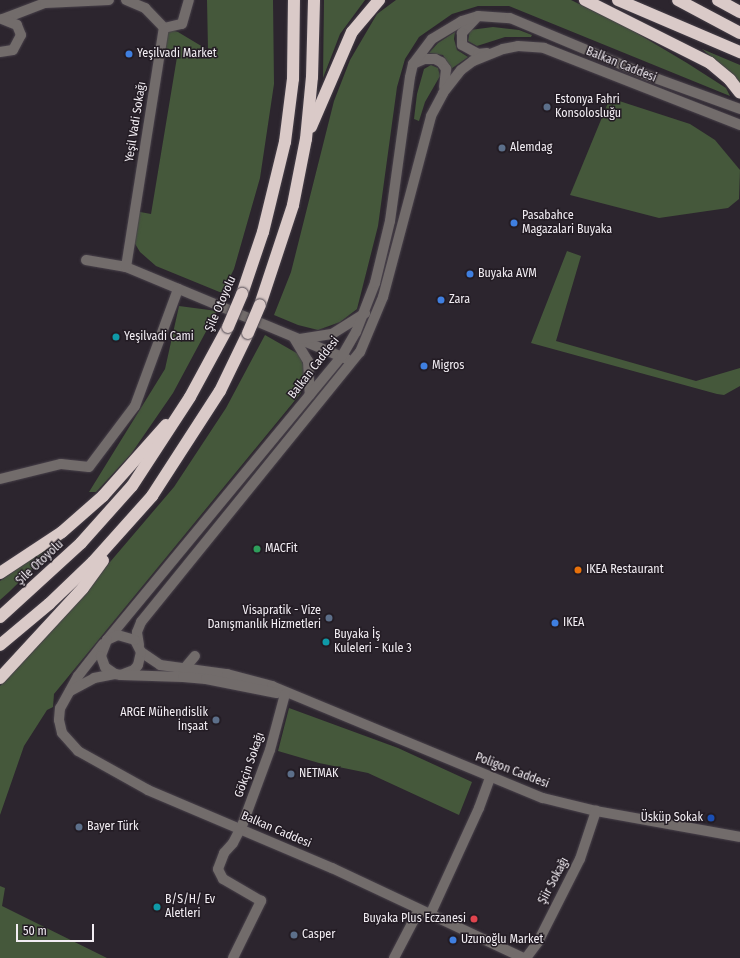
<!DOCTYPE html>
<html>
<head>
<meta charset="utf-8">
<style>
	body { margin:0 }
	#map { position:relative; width:740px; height:958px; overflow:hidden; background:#2c252e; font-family:"Fira Sans Condensed",sans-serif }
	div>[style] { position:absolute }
	.green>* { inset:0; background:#45583b }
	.roads { filter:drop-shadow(0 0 1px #48414a) drop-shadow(0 0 1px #48414a) }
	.minor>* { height:10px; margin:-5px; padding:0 5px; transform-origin:5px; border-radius:5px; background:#726c6b }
	.highway>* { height:12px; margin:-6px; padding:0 6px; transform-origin:6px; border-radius:6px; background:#dacac8 }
	.bridges { filter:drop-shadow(0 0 1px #48414a) drop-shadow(0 0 1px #48414a) }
	.highway-bridge>* { height:12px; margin:-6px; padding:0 6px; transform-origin:6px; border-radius:6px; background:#dacac8 }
	.dots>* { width:11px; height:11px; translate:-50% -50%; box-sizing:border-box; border:2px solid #231c24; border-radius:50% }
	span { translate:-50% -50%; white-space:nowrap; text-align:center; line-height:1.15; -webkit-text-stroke:3px #231c24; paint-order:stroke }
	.poi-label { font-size:12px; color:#f2edf3 }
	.left { translate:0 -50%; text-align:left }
	.right { translate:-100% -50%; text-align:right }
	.street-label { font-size:12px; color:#f2edf3 }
	.scale { position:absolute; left:16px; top:924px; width:78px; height:18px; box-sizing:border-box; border:2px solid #f2edf3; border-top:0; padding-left:5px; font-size:12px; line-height:14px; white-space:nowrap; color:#f2edf3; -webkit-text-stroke:3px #231c24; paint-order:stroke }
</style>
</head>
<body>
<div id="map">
	<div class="green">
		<div style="clip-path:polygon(207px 0,273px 0,274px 84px,260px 178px,234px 269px,222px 293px,156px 266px,140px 252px,134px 242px,135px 211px,151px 214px,178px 51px,161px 48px,164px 28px,178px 32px,208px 50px)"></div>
		<div style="clip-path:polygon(324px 0,365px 0,340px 34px,323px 78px)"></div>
		<div style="clip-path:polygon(396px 0,571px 0,630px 29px,687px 63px,726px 88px,730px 96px,509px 6px,478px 6px,452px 14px,419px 37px,405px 59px,397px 87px,378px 226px,357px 309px,340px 322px,318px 330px,298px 325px,274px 315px,291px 272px,334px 101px,350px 60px,377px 14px)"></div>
		<div style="clip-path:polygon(493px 27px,519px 30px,532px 35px,531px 37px,505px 37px,477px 46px,468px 41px,470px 30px)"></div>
		<div style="clip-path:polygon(455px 32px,454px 39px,457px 50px,468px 57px,451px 69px,443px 55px,429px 53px,438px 43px)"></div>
		<div style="clip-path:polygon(702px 49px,740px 65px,740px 85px,734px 76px)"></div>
		<div style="clip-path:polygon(431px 65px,438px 68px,440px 76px,425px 102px,419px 121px,414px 119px,417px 94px,424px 69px)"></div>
		<div style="clip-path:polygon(610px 98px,690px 124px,715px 140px,740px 170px,739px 199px,728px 208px,659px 218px,570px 195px)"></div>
		<div style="clip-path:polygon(567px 251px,581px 256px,556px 341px,696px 381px,740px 368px,740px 386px,724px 395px,717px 394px,531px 343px)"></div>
		<div style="clip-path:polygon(179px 306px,217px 311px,173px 393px,131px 454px,96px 492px,89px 492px,165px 369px)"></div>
		<div style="clip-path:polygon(265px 335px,300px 355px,304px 367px,301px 393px,54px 694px,53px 707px,47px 710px,24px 746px,0 815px,0 686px,58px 623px,174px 487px,226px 408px)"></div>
		<div style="clip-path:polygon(72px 530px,9px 592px,0 600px,0 581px)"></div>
		<div style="clip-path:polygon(289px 708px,398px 748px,472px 782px,459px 815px,368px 773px,319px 763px,278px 751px)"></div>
		<div style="clip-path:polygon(0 886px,5px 888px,2px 906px,107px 958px,0 958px)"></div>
	</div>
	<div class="roads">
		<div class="minor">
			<div style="left:126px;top:0;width:21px;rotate:23deg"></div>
			<div style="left:145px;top:8px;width:28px;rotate:46deg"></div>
			<div style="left:476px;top:18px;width:21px;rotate:133deg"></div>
			<div style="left:462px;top:33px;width:12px;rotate:90deg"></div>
			<div style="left:462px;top:45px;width:18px;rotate:29deg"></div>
			<div style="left:478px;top:54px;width:9px;rotate:-6deg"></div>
			<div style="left:3px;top:19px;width:45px;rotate:-20.9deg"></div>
			<div style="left:45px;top:3px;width:64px;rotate:-2.7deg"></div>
			<div style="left:164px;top:28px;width:18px;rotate:-13deg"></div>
			<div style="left:182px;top:24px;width:25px;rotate:-74deg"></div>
			<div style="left:0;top:52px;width:13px;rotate:-9deg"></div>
			<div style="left:13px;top:50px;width:17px;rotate:-62deg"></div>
			<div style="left:21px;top:35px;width:11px;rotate:-112deg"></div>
			<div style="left:17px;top:25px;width:16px;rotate:-158deg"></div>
			<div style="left:413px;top:64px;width:12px;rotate:-24deg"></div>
			<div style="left:424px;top:59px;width:11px"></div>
			<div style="left:435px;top:59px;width:7px;rotate:27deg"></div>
			<div style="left:441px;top:62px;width:9px;rotate:54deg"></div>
			<div style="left:446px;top:69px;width:18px;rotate:96deg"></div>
			<div style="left:86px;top:260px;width:41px;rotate:9.9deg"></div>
			<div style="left:126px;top:267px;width:239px;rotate:22.6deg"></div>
			<div style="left:126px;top:267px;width:242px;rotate:-81deg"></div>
			<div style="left:294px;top:338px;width:27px;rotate:59deg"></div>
			<div style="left:308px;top:361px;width:34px;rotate:87deg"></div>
			<div style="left:300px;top:339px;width:32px;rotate:-9deg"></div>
			<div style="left:332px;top:334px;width:39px;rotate:-32deg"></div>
			<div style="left:0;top:479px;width:63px;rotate:-13.8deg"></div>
			<div style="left:61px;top:464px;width:28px;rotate:6deg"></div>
			<div style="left:89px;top:467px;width:76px;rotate:-53deg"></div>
			<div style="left:135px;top:406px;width:125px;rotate:-69.8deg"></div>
			<div style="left:107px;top:640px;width:369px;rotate:-50.4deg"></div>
			<div style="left:342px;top:356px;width:28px;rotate:-60deg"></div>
			<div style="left:356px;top:332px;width:53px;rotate:-68.8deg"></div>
			<div style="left:375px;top:283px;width:64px;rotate:-76.4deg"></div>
			<div style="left:390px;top:221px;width:145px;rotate:-82.1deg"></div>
			<div style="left:410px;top:77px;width:13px;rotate:-77deg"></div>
			<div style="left:413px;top:64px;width:31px;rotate:-53deg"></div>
			<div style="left:432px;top:39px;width:35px;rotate:-31deg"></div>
			<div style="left:462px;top:21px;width:17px;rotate:-17deg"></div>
			<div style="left:478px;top:16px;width:32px;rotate:4deg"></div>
			<div style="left:510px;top:18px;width:145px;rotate:22.7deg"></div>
			<div style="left:644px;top:74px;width:102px;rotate:20deg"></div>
			<div style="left:103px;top:644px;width:41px;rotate:128deg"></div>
			<div style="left:78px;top:676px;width:37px;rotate:119deg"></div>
			<div style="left:60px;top:708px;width:12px;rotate:95deg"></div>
			<div style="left:59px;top:720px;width:13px;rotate:77deg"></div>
			<div style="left:62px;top:733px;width:24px;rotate:48deg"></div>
			<div style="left:78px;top:751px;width:80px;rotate:29.1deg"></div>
			<div style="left:148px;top:790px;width:200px;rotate:23deg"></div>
			<div style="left:332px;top:868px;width:211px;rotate:25.2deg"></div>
			<div style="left:139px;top:645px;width:13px;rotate:-99deg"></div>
			<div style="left:137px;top:632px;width:11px;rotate:-68deg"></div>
			<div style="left:141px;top:622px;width:348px;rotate:-51deg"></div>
			<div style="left:360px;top:352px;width:60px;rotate:-67.3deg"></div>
			<div style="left:383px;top:297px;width:187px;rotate:-75.1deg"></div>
			<div style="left:431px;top:116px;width:26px;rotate:-62deg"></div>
			<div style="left:443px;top:93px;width:29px;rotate:-52deg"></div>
			<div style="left:461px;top:70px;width:15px;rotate:-37deg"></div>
			<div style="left:473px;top:61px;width:32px;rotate:-22deg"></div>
			<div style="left:503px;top:49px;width:15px;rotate:-11deg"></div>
			<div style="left:518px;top:46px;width:26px;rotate:4deg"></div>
			<div style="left:544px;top:48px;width:211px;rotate:21.4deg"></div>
			<div style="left:141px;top:652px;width:23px;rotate:34deg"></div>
			<div style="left:160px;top:665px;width:68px;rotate:7.7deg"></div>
			<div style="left:227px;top:674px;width:47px;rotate:14.9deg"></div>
			<div style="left:272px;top:686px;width:293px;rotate:22.5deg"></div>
			<div style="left:543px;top:798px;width:55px;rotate:13.8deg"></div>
			<div style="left:596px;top:811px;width:146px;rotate:10.2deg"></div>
			<div style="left:184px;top:669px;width:17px;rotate:-50deg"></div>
			<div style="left:121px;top:675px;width:14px;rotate:-21deg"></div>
			<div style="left:134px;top:670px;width:6px;rotate:-51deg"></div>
			<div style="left:138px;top:665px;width:13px;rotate:-77deg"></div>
			<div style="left:141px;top:652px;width:13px;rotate:-117deg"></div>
			<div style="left:135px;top:640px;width:18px;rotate:-164deg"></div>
			<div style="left:118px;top:635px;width:12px;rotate:156deg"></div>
			<div style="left:107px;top:640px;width:17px;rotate:111deg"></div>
			<div style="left:101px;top:656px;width:12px;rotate:70deg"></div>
			<div style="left:105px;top:667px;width:12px;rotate:35deg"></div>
			<div style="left:115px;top:674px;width:6px;rotate:9deg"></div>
			<div style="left:121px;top:675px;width:62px;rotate:1.8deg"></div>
			<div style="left:183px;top:677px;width:23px;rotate:5deg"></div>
			<div style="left:206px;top:679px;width:72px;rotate:11.2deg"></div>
			<div style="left:70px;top:691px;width:27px;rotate:-28deg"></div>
			<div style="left:94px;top:678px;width:21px;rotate:-11deg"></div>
			<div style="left:430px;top:915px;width:118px;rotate:-65.4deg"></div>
			<div style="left:479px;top:808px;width:32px;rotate:-70deg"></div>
			<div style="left:233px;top:958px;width:64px;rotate:-63.8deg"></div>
			<div style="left:261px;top:901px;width:44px;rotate:-149.9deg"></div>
			<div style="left:223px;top:879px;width:11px;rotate:-117deg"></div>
			<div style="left:218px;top:869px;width:17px;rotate:-69deg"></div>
			<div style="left:224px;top:853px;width:13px;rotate:-48deg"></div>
			<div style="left:233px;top:843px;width:22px;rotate:-63deg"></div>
			<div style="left:243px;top:823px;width:78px;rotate:-69.7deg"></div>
			<div style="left:270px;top:750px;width:58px;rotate:-75deg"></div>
			<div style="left:394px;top:958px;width:54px;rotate:-62.5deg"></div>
			<div style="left:526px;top:958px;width:20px;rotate:-53deg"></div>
			<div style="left:538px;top:942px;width:93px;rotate:-63.2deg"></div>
			<div style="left:580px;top:859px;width:51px;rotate:-71.6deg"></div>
		</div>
		<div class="highway">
			<div style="left:585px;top:0;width:140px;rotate:26.7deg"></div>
			<div style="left:710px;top:63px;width:26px;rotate:40deg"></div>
			<div style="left:730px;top:80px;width:16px;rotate:52deg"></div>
			<div style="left:618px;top:0;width:133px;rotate:23.1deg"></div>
			<div style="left:678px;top:0;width:70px;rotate:28deg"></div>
			<div style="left:718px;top:0;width:25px;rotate:29deg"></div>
			<div style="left:311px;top:127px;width:103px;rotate:-66.7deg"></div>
			<div style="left:352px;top:32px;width:42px;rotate:-49.8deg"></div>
			<div style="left:242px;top:294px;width:65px;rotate:-71.3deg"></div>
			<div style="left:263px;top:232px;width:93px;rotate:-76.3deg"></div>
			<div style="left:285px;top:142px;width:64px;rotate:-82.8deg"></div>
			<div style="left:293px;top:79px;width:79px;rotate:-89.3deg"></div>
			<div style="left:260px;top:305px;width:105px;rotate:-71.7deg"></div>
			<div style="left:293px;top:205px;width:67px;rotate:-78.9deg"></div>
			<div style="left:306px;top:139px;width:62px;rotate:-84.5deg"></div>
			<div style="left:312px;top:77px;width:77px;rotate:-88.5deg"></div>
			<div style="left:0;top:573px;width:74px;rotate:-33.5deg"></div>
			<div style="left:62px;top:532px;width:55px;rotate:-41.3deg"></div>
			<div style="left:103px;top:496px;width:95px;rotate:-48.4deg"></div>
			<div style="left:0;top:617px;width:110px;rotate:-42.4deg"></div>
			<div style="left:81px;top:543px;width:76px;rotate:-48.2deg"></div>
			<div style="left:132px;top:486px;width:106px;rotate:-56.9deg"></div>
			<div style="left:190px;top:397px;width:80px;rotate:-61.5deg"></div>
			<div style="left:0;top:645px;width:64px;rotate:-39.9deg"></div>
			<div style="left:49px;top:604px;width:61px;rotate:-43.7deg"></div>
			<div style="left:93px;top:562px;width:89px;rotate:-48.2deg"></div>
			<div style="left:152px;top:496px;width:125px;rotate:-57.1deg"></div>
			<div style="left:220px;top:391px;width:64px;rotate:-64.2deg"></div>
			<div style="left:0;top:678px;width:122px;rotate:-47.3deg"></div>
			<div style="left:83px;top:588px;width:34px;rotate:-54deg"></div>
		</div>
	</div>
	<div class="bridges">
		<div class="highway-bridge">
			<div style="left:228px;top:327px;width:36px;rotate:-67deg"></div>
			<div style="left:248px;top:333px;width:30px;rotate:-67deg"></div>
		</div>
	</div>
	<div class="dots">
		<div style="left:129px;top:54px;background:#3f7fe0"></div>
		<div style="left:547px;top:107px;background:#5c6f8a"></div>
		<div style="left:502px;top:148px;background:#5c6f8a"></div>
		<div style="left:514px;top:223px;background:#3f7fe0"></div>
		<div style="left:470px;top:274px;background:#3f7fe0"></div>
		<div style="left:441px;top:300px;background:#3f7fe0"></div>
		<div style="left:116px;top:337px;background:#0f9aa8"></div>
		<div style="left:424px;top:366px;background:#3f7fe0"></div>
		<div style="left:257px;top:549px;background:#2e9e5b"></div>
		<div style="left:578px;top:570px;background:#e8710a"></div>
		<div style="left:329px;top:618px;background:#5c6f8a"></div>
		<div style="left:555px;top:623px;background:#3f7fe0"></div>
		<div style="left:326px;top:642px;background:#0f9aa8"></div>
		<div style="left:216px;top:720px;background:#5c6f8a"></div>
		<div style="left:291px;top:774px;background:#5c6f8a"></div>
		<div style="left:711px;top:818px;background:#1a4fb4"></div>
		<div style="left:79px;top:827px;background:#5c6f8a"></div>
		<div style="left:157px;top:907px;background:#0f9aa8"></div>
		<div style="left:474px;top:919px;background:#e0444e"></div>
		<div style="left:294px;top:935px;background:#5c6f8a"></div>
		<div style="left:453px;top:940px;background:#3f7fe0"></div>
	</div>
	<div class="poi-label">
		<span class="left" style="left:137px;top:54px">Yeşilvadi Market</span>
		<span class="left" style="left:555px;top:107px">Estonya Fahri<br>Konsolosluğu</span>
		<span class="left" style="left:510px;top:148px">Alemdag</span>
		<span class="left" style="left:522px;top:223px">Pasabahce<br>Magazalari Buyaka</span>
		<span class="left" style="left:478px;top:274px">Buyaka AVM</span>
		<span class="left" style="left:449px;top:300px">Zara</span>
		<span class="left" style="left:124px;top:337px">Yeşilvadi Cami</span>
		<span class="left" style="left:432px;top:366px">Migros</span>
		<span class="left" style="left:265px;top:549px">MACFit</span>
		<span class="left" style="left:586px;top:570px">IKEA Restaurant</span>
		<span class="right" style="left:321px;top:618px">Visapratik - Vize<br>Danışmanlık Hizmetleri</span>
		<span class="left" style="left:563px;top:623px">IKEA</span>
		<span class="left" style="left:334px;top:642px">Buyaka İş<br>Kuleleri - Kule 3</span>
		<span class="right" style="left:208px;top:720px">ARGE Mühendislik<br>İnşaat</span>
		<span class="left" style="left:299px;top:774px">NETMAK</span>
		<span class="right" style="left:703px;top:818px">Üsküp Sokak</span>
		<span class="left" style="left:87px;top:827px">Bayer Türk</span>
		<span class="left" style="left:165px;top:907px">B/S/H/ Ev<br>Aletleri</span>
		<span class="right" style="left:466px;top:919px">Buyaka Plus Eczanesi</span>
		<span class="left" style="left:302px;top:935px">Casper</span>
		<span class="left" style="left:461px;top:940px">Uzunoğlu Market</span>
	</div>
	<div class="street-label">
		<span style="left:621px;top:65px;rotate:22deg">Balkan Caddesi</span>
		<span style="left:136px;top:122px;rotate:-81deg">Yeşil Vadi Sokağı</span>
		<span style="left:221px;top:304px;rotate:-66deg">Şile Otoyolu</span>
		<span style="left:314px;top:368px;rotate:-52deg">Balkan Caddesi</span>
		<span style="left:40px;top:563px;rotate:-43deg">Şile Otoyolu</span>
		<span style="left:250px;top:765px;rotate:-71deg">Gökçin Sokağı</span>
		<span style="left:512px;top:771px;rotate:21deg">Poligon Caddesi</span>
		<span style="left:276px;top:830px;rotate:23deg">Balkan Caddesi</span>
		<span style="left:554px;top:881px;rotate:-62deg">Şiir Sokağı</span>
	</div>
	<div class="scale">50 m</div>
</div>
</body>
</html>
